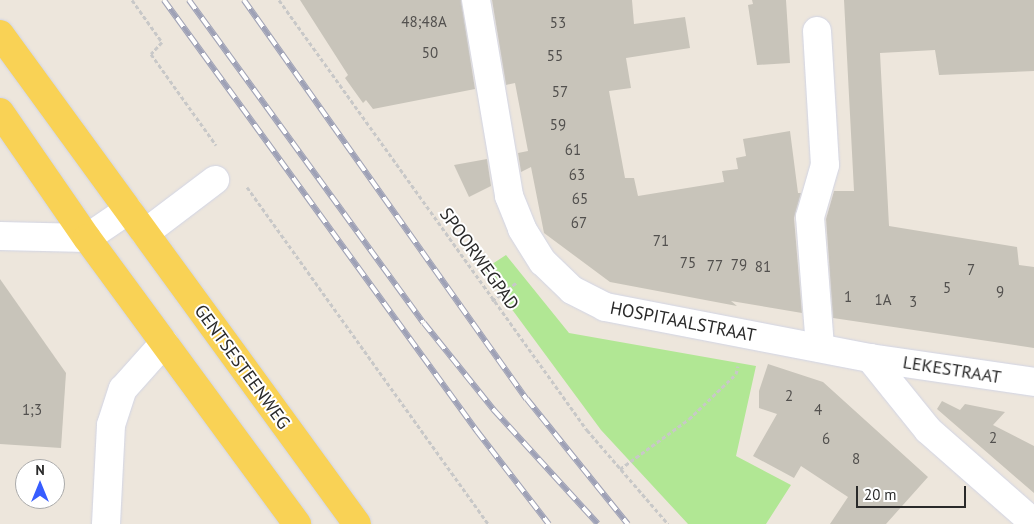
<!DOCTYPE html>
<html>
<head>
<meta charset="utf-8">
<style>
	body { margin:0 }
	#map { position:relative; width:1034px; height:524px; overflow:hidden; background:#ede6dc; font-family:"PT Sans",sans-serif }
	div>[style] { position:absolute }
	.green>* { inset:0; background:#b1e794 }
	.building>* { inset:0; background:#c8c4ba }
	.path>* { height:3px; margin-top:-1.5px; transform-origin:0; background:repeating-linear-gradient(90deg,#c8c8c8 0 4px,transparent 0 6.5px) }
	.roads { filter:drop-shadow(0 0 1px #d1d4e4) drop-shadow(0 0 1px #d1d4e4) }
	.minor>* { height:28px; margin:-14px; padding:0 14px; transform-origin:14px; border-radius:14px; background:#fff }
	.major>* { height:28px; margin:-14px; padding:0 14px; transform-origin:14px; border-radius:14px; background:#f9d255 }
	.rail>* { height:5.5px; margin-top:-2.75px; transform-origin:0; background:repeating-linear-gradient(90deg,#fff 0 11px,#9ea1b6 0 22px); box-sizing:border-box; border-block:1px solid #9ea1b6 }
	span { translate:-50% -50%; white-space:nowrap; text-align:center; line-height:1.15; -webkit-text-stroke:4px #fff; paint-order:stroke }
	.number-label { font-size:15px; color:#52504e }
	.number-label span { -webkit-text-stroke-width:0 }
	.street-label { font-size:18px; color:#2a2a2a }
	.north { position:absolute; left:15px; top:459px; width:50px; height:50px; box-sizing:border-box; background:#fff; border:1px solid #aaa; border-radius:50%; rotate:0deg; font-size:14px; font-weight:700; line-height:20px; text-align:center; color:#2a2a2a }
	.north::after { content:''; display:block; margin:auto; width:18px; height:22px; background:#375dff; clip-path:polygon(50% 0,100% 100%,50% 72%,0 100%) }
	.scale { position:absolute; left:856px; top:486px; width:110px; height:22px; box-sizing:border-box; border:2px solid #2a2a2a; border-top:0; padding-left:6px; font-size:15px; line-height:18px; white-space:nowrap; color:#2a2a2a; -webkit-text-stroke:4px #fff; paint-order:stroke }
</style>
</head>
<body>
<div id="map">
	<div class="green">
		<div style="clip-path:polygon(506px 255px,569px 333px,756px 366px,736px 456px,791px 485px,766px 524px,688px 524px,601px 430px,483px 270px)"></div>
	</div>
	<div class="building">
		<div style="clip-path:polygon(300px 0,461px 0,475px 89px,373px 109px,366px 100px,363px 103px,345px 78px,348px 75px)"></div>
		<div style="clip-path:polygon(492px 0,632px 0,634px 24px,685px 17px,690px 48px,626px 58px,631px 88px,609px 91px,625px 178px,634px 178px,638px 196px,724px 182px,722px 171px,738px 169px,736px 158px,746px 156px,743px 139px,790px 131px,798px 193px,801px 193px,794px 218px,802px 313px,731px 301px,737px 306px,610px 282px,544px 233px,531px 167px,521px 172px,518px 153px,528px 151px,515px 83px,506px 85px)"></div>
		<div style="clip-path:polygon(752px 0,786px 0,790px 63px,757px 65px,748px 5px,753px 4px)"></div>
		<div style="clip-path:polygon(844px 0,1034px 0,1034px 71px,939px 75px,935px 50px,880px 53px,889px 226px,1017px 247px,1019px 265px,1034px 267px,1034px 348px,833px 318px,826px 219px,834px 191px,854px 191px)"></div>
		<div style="clip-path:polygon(487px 159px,491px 186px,469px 197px,454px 165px)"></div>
		<div style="clip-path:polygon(0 279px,66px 373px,61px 448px,0 444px)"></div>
		<div style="clip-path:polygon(768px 364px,823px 382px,928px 477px,886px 524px,830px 524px,848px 497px,801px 466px,794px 478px,753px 456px,777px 414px,759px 408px,759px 391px)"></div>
		<div style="clip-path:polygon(942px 401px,960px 410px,965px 404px,1005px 412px,993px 425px,1034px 446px,1034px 493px,937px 409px)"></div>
	</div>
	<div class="path">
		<div style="left:132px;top:0;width:52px;rotate:54.5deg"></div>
		<div style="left:162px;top:42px;width:16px;rotate:133deg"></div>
		<div style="left:151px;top:54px;width:112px;rotate:54.5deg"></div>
		<div style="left:279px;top:0;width:529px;rotate:54.39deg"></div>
		<div style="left:587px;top:430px;width:124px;rotate:49.2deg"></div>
		<div style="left:247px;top:187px;width:414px;rotate:54.4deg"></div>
		<div style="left:492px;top:301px;width:31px;rotate:-37deg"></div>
		<div style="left:620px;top:469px;width:85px;rotate:-35.9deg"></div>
		<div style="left:689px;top:419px;width:65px;rotate:-43.8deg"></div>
		<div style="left:736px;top:374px;width:8px;rotate:-76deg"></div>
	</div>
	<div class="roads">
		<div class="minor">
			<div style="left:476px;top:0;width:199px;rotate:80.4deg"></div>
			<div style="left:509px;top:196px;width:35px;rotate:68deg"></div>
			<div style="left:522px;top:229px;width:39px;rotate:58deg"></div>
			<div style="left:543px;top:262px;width:40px;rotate:44deg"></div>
			<div style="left:572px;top:290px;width:37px;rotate:27deg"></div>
			<div style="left:605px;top:307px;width:270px;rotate:10.9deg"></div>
			<div style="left:870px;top:358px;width:166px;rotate:8.3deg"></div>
			<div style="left:817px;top:31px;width:134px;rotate:86.6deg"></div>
			<div style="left:825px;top:165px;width:54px;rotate:106.1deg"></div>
			<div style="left:810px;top:217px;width:131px;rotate:85.6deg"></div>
			<div style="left:145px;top:233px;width:88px;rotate:-37.1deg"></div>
			<div style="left:0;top:236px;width:87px;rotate:1.3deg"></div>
			<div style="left:87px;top:238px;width:50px;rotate:-34.3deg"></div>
			<div style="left:870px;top:358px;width:92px;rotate:51.1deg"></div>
			<div style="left:928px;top:430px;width:141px;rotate:41.3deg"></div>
			<div style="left:106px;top:524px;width:99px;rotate:-87.1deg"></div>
			<div style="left:111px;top:425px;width:38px;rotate:-72deg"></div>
			<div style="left:123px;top:389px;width:62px;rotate:-48.3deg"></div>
		</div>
		<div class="major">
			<div style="left:0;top:34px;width:606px;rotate:53.92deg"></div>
			<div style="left:0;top:112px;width:153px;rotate:55.4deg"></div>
			<div style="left:87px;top:238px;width:355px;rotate:53.7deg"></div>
		</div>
	</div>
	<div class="rail">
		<div style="left:164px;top:0;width:533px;rotate:54.01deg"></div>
		<div style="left:477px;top:431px;width:118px;rotate:52.3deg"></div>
		<div style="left:189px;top:0;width:399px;rotate:54deg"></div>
		<div style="left:424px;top:323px;width:112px;rotate:51.2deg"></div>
		<div style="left:494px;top:410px;width:154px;rotate:47.6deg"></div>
		<div style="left:244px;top:0;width:489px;rotate:54.7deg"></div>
		<div style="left:527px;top:399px;width:161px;rotate:51.1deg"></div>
	</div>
	<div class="number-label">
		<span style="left:424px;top:22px">48;48A</span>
		<span style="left:558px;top:23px">53</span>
		<span style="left:430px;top:53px">50</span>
		<span style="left:555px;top:56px">55</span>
		<span style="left:560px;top:92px">57</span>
		<span style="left:558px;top:125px">59</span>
		<span style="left:573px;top:150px">61</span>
		<span style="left:577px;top:175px">63</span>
		<span style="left:580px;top:199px">65</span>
		<span style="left:579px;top:223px">67</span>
		<span style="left:661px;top:241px">71</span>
		<span style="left:688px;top:263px">75</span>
		<span style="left:739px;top:265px">79</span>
		<span style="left:715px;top:266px">77</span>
		<span style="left:763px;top:267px">81</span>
		<span style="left:971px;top:270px">7</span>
		<span style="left:947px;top:288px">5</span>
		<span style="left:1000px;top:292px">9</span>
		<span style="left:848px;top:297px">1</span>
		<span style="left:883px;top:300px">1A</span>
		<span style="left:913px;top:302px">3</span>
		<span style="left:789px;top:396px">2</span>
		<span style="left:32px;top:410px">1;3</span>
		<span style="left:818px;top:410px">4</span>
		<span style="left:993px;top:438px">2</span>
		<span style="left:826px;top:439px">6</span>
		<span style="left:856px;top:459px">8</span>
	</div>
	<div class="street-label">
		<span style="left:479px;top:259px;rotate:54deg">SPOORWEGPAD</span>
		<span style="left:683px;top:322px;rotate:11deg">HOSPITAALSTRAAT</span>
		<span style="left:242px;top:367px;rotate:54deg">GENTSESTEENWEG</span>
		<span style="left:952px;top:370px;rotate:9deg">LEKESTRAAT</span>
	</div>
	<div class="north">N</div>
	<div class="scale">20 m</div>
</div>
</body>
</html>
